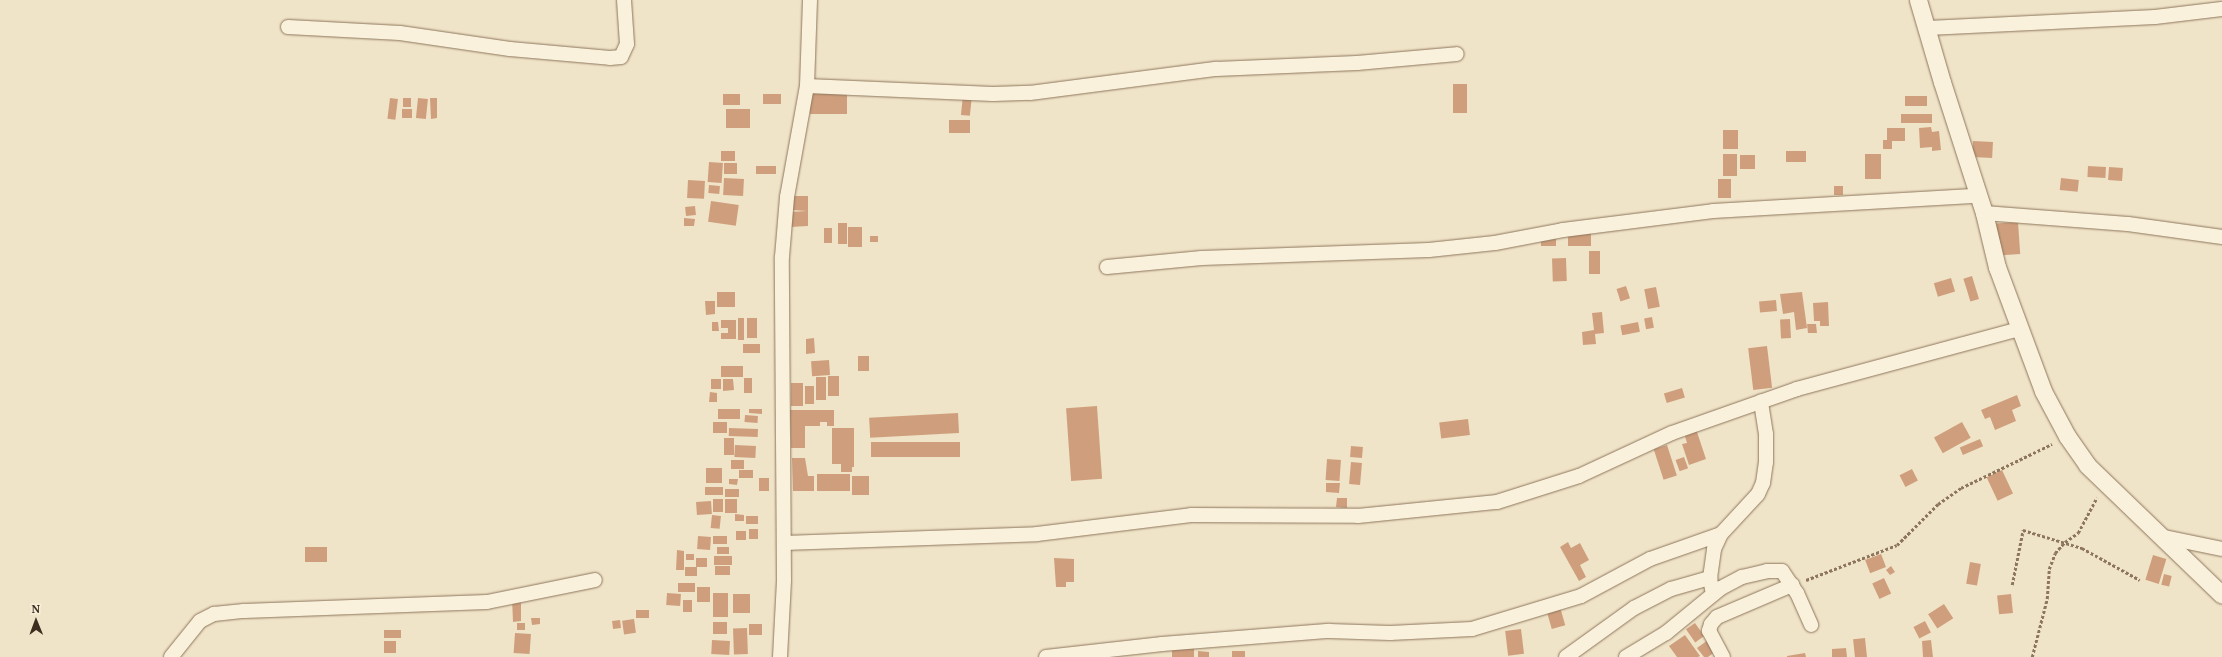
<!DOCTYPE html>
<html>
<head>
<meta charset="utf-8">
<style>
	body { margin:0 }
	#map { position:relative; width:2222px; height:657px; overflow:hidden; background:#f0e4c8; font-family:"Noto Serif",serif }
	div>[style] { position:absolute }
	.building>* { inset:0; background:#cf9f7d; transform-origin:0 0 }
	.path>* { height:2.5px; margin-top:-1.25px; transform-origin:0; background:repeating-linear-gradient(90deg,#8d765c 0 3px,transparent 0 5px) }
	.roads { filter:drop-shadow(0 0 1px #8d765c) drop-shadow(0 0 1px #8d765c) }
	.minor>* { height:14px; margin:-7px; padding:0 7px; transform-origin:7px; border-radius:7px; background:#faf1dc }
	.tertiary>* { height:17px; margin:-8.5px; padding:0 8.5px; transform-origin:8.5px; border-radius:8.5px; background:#faf1dc }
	span { translate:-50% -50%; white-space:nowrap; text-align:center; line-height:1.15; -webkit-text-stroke:3.5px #f7eed8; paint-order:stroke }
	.north { position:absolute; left:16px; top:601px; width:40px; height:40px; -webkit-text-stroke:3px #f7eed8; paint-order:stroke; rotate:359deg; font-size:11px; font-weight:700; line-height:16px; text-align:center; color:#3d2e20 }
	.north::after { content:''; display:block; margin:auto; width:14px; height:18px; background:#3d2e20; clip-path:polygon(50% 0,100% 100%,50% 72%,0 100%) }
</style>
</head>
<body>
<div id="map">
	<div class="building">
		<div style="left:1453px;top:84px;width:14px;height:29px"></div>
		<div style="left:810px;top:91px;width:37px;height:23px"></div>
		<div style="left:723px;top:94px;width:17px;height:11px"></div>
		<div style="left:763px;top:94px;width:18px;height:10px"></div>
		<div style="left:963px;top:95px;width:9px;height:20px;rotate:6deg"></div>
		<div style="left:1905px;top:96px;width:22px;height:10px"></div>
		<div style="left:390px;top:98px;width:8px;height:21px;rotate:7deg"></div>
		<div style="left:403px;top:98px;width:8px;height:9px"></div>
		<div style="left:418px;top:98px;width:10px;height:20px;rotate:6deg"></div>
		<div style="clip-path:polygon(430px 98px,437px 98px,437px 118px,431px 119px)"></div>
		<div style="left:402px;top:109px;width:10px;height:9px"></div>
		<div style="left:726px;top:109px;width:24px;height:19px"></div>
		<div style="left:1901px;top:114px;width:31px;height:9px"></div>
		<div style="left:970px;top:120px;width:13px;height:21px;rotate:90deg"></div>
		<div style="clip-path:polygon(1931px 127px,1932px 132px,1939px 131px,1941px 150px,1932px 151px,1932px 147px,1920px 148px,1919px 128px)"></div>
		<div style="clip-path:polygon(1887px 128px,1905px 128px,1905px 141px,1892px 141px,1892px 149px,1883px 149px,1883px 140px,1887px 140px)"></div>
		<div style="left:1723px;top:130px;width:15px;height:19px"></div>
		<div style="left:1973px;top:141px;width:20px;height:16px;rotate:3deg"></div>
		<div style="left:721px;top:151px;width:14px;height:10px"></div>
		<div style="left:1786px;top:151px;width:20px;height:11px"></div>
		<div style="left:1737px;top:154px;width:22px;height:14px;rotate:90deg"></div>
		<div style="left:1865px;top:154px;width:16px;height:25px"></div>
		<div style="left:1755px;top:155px;width:14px;height:15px;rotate:90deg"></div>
		<div style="left:709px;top:162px;width:14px;height:20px;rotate:4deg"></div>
		<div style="left:724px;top:163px;width:13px;height:11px"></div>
		<div style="left:756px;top:166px;width:20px;height:8px"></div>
		<div style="left:2088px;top:166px;width:18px;height:11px;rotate:3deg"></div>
		<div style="left:2109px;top:167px;width:14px;height:13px;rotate:4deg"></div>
		<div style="left:724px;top:178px;width:20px;height:17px;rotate:3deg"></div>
		<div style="left:2061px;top:178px;width:18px;height:12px;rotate:6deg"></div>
		<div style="left:1718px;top:179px;width:13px;height:19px"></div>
		<div style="left:688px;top:180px;width:17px;height:18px;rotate:3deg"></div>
		<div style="left:709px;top:185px;width:11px;height:8px;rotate:5deg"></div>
		<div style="left:1834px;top:186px;width:9px;height:9px"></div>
		<div style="clip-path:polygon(792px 196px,808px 196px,808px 226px,790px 227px,789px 212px,807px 211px,792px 210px)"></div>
		<div style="left:711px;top:201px;width:28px;height:21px;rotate:8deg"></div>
		<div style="left:695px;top:206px;width:9px;height:10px;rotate:84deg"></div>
		<div style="clip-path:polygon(684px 218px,695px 219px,694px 226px,684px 226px)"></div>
		<div style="left:2018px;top:222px;width:32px;height:22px;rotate:86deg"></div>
		<div style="left:838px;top:223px;width:9px;height:21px"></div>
		<div style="left:848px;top:227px;width:14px;height:20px"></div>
		<div style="left:824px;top:228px;width:8px;height:15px"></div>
		<div style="left:1568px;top:232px;width:23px;height:14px"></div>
		<div style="left:870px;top:236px;width:8px;height:6px"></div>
		<div style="left:1541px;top:236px;width:15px;height:10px"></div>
		<div style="left:1589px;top:251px;width:11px;height:23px"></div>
		<div style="left:1566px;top:258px;width:23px;height:14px;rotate:88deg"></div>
		<div style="left:1972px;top:276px;width:24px;height:9px;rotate:73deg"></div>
		<div style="left:1951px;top:278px;width:14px;height:18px;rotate:73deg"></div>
		<div style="left:1626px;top:286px;width:13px;height:10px;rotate:72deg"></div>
		<div style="left:1656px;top:287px;width:20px;height:12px;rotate:79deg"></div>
		<div style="left:717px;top:292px;width:18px;height:15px"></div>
		<div style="clip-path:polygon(1802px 292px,1807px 328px,1796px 330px,1794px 312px,1783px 314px,1780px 294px)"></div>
		<div style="left:1776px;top:300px;width:11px;height:17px;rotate:85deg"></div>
		<div style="clip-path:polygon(705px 301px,715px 301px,715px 314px,706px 315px)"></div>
		<div style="clip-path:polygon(1828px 302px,1829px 326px,1820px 326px,1820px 321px,1814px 321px,1813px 303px)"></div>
		<div style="clip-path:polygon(1602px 312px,1604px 333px,1595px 334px,1596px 344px,1583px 345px,1582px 332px,1594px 330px,1592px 313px)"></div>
		<div style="left:1652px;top:317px;width:11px;height:8px;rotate:80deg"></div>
		<div style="left:738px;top:318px;width:6px;height:22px"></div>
		<div style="left:757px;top:318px;width:20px;height:10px;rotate:90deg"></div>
		<div style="left:1790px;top:319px;width:19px;height:10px;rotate:87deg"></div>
		<div style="clip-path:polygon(721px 320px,736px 320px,736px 339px,721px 339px,721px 333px,728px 333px,728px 328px,721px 328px)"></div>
		<div style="clip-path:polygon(712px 322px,718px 322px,719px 331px,712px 331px)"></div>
		<div style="left:1638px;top:322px;width:10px;height:18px;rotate:79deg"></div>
		<div style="clip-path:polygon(1807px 324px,1816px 324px,1817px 333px,1808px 333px)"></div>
		<div style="clip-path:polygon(814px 338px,815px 353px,806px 354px,806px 339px)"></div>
		<div style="left:743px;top:344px;width:17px;height:9px"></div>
		<div style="left:1767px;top:346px;width:42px;height:19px;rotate:83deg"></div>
		<div style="left:858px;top:356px;width:11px;height:15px"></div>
		<div style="left:829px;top:360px;width:15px;height:18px;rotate:86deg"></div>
		<div style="left:743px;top:366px;width:11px;height:22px;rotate:90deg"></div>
		<div style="left:828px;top:376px;width:11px;height:20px"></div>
		<div style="left:816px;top:377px;width:10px;height:23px"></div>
		<div style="left:752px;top:378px;width:15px;height:8px;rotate:90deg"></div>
		<div style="left:711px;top:379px;width:10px;height:10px"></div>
		<div style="clip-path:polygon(723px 379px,733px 379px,734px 390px,723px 391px)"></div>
		<div style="left:791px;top:383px;width:12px;height:23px"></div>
		<div style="left:805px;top:386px;width:9px;height:18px"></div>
		<div style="left:1682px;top:388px;width:10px;height:19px;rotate:73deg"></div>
		<div style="clip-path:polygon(710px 392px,717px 393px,717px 402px,709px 402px)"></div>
		<div style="clip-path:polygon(2017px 395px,2021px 406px,2012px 410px,2016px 421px,1995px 430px,1990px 417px,1985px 419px,1981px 410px)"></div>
		<div style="left:1097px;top:406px;width:73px;height:31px;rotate:86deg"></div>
		<div style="left:718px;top:409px;width:22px;height:10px"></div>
		<div style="clip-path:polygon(749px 409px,762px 409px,762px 414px,749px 413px)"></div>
		<div style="clip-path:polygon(790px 410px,834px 410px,834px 426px,827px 426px,827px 422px,820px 422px,820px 426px,805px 426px,805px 448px,791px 448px)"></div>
		<div style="left:958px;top:413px;width:20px;height:89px;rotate:87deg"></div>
		<div style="left:745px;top:415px;width:13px;height:7px;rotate:4deg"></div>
		<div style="left:1468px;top:419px;width:16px;height:29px;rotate:83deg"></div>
		<div style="left:713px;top:422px;width:14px;height:11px"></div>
		<div style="left:1962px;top:422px;width:18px;height:32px;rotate:61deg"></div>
		<div style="left:729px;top:428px;width:29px;height:8px;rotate:2deg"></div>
		<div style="clip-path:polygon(832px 428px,854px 428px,854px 467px,852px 467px,852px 472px,841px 472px,841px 464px,832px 464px)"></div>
		<div style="clip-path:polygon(1696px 429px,1706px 459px,1689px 465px,1682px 444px,1687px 443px,1684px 433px)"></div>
		<div style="left:724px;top:438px;width:10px;height:17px"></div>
		<div style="left:1980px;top:439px;width:8px;height:22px;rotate:67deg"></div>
		<div style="left:871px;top:442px;width:89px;height:15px"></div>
		<div style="left:735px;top:445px;width:21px;height:12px;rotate:3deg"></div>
		<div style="left:1667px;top:445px;width:32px;height:14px;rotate:72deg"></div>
		<div style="left:1351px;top:446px;width:12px;height:11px;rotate:5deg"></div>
		<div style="left:1684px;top:457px;width:12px;height:9px;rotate:70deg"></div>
		<div style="clip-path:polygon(792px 458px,805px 458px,808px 476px,814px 476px,814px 491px,793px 491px)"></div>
		<div style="left:1327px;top:459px;width:14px;height:21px;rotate:4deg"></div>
		<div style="left:731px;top:460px;width:13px;height:9px"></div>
		<div style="left:1351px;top:462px;width:11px;height:22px;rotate:5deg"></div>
		<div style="left:706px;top:468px;width:16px;height:15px"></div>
		<div style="left:1912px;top:469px;width:13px;height:14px;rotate:63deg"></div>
		<div style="left:739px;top:470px;width:14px;height:8px"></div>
		<div style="left:2002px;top:470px;width:26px;height:17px;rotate:65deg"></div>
		<div style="left:817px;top:474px;width:33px;height:17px"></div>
		<div style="left:852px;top:476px;width:17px;height:19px"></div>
		<div style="left:759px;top:478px;width:10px;height:13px"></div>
		<div style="clip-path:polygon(729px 479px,738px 479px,737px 485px,729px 484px)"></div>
		<div style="clip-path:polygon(1326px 483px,1340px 483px,1339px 493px,1326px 492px)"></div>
		<div style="left:705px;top:487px;width:18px;height:8px"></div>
		<div style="left:725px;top:489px;width:14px;height:8px"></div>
		<div style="clip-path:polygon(1337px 498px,1347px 498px,1347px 508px,1336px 507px)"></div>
		<div style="left:723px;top:499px;width:13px;height:10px;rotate:90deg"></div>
		<div style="left:725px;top:499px;width:12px;height:14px"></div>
		<div style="left:711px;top:501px;width:13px;height:15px;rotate:86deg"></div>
		<div style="clip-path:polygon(735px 514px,744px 515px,744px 521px,735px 521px)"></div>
		<div style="left:712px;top:515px;width:9px;height:13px;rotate:6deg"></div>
		<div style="left:746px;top:516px;width:12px;height:8px"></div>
		<div style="left:749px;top:529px;width:9px;height:10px"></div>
		<div style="left:736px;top:531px;width:10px;height:9px"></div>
		<div style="left:698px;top:536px;width:13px;height:13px;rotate:4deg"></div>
		<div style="left:713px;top:536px;width:14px;height:8px"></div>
		<div style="clip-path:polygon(1568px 542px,1571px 548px,1580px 543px,1589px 560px,1580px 565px,1586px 577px,1579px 581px,1560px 547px)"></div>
		<div style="left:305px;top:547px;width:22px;height:15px"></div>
		<div style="left:717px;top:547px;width:12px;height:7px"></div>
		<div style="clip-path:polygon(677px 550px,684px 551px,684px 570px,676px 570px)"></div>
		<div style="left:686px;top:554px;width:8px;height:6px"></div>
		<div style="left:1881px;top:554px;width:14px;height:17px;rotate:69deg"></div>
		<div style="left:2153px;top:555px;width:14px;height:26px;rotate:17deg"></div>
		<div style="left:714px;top:556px;width:18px;height:9px"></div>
		<div style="left:696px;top:558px;width:11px;height:9px"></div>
		<div style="clip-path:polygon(1054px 558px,1074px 559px,1074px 582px,1066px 582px,1066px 587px,1056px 587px)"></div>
		<div style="left:1970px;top:562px;width:11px;height:22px;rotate:10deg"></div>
		<div style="left:730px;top:566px;width:9px;height:15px;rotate:90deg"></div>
		<div style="clip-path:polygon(1891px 566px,1895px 572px,1890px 575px,1886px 570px)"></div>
		<div style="left:685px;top:567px;width:12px;height:9px"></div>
		<div style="left:2164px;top:574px;width:8px;height:11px;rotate:14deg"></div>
		<div style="left:1884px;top:578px;width:17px;height:13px;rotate:65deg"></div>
		<div style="left:678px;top:583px;width:17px;height:9px"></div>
		<div style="left:697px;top:587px;width:13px;height:15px"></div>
		<div style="left:667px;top:593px;width:14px;height:12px;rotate:4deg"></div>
		<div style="left:713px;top:593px;width:15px;height:24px"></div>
		<div style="left:733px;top:594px;width:17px;height:19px"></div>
		<div style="left:2011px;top:594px;width:19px;height:14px;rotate:84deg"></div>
		<div style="clip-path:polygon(512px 598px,521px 598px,521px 621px,513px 622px)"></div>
		<div style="left:683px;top:600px;width:9px;height:12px"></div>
		<div style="left:1944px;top:604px;width:17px;height:19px;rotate:57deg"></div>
		<div style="left:1560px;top:607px;width:19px;height:14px;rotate:74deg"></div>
		<div style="left:636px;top:610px;width:13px;height:8px"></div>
		<div style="clip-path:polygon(531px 618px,540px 618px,540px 624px,532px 625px)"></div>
		<div style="left:634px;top:619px;width:14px;height:12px;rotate:82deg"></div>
		<div style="left:620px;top:620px;width:8px;height:8px;rotate:83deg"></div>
		<div style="left:1925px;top:621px;width:13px;height:13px;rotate:63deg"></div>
		<div style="left:713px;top:622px;width:14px;height:12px"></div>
		<div style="left:517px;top:623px;width:8px;height:7px"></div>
		<div style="left:1695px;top:623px;width:16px;height:11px;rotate:55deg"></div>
		<div style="left:749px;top:624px;width:13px;height:11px"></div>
		<div style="left:747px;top:628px;width:26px;height:14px;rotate:88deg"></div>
		<div style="left:1521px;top:629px;width:25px;height:16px;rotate:83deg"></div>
		<div style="left:384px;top:630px;width:17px;height:8px"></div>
		<div style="left:515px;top:633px;width:16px;height:20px;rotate:4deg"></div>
		<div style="clip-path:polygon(1685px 635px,1700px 656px,1698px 657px,1677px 657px,1669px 646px)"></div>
		<div style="left:1865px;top:638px;width:19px;height:12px;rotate:84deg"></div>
		<div style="left:712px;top:640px;width:18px;height:14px;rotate:3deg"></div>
		<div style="clip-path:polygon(1708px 640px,1716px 651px,1708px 657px,1704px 657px,1697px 648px)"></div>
		<div style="clip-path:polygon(1931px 640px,1933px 657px,1923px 657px,1922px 641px)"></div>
		<div style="left:396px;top:641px;width:12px;height:12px;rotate:90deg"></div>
		<div style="left:1194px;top:648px;width:9px;height:22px;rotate:90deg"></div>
		<div style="clip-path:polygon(1846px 648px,1847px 657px,1832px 657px,1832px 649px)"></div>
		<div style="clip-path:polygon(1198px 651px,1209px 652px,1209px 657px,1198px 657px)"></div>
		<div style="left:1232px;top:651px;width:13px;height:6px"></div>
		<div style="clip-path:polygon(1805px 653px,1806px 657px,1787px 657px,1787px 656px)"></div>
	</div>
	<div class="path">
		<div style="left:1806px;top:580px;width:97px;rotate:-21deg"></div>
		<div style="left:1897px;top:545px;width:58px;rotate:-45deg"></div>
		<div style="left:1938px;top:504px;width:28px;rotate:-35deg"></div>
		<div style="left:1961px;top:488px;width:101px;rotate:-25.8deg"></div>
		<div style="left:2012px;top:585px;width:56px;rotate:-78.7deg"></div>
		<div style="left:2023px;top:530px;width:62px;rotate:17deg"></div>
		<div style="left:2082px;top:548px;width:66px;rotate:28.9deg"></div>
		<div style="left:2032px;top:657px;width:60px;rotate:-75.5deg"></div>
		<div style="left:2047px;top:599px;width:30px;rotate:-86deg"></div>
		<div style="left:2049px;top:569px;width:17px;rotate:-69deg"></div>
		<div style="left:2055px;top:553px;width:15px;rotate:-48deg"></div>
		<div style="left:2065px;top:542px;width:16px;rotate:-35deg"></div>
		<div style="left:2078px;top:533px;width:40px;rotate:-62deg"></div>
	</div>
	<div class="roads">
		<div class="minor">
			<div style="left:288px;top:27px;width:112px;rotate:3.1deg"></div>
			<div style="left:400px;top:33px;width:111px;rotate:8.3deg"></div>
			<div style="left:510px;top:49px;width:100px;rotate:5.1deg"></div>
			<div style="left:610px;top:58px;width:11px;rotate:-5deg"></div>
			<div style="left:621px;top:57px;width:14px;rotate:-65deg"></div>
			<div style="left:627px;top:44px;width:44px;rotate:-93.9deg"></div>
			<div style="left:1928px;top:28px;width:227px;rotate:-2.8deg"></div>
			<div style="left:2155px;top:17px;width:67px;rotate:-6.8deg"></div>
			<div style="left:807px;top:86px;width:186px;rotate:2.5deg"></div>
			<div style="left:993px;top:94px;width:37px;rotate:-2deg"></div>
			<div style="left:1030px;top:93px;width:188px;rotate:-7.4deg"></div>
			<div style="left:1216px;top:69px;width:141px;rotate:-2.4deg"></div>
			<div style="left:1357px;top:63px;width:100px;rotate:-5.1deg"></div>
			<div style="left:1984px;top:213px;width:144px;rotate:4.4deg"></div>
			<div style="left:2128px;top:224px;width:95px;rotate:7.9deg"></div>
			<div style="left:1107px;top:267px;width:95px;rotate:-5.4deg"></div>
			<div style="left:1202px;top:258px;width:227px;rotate:-2deg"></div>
			<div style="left:1429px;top:250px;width:66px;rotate:-6.1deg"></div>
			<div style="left:1495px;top:243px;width:69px;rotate:-10.8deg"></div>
			<div style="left:1563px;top:230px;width:151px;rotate:-7.2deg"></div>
			<div style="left:1713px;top:211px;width:264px;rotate:-3.3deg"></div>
			<div style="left:2164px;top:537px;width:59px;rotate:11.7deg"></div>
			<div style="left:784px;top:543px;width:253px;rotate:-2deg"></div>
			<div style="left:1037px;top:534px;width:155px;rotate:-7deg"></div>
			<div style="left:1191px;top:515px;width:167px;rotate:0.3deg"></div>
			<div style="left:1358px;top:516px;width:140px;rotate:-5.8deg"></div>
			<div style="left:1497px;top:502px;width:86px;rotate:-17.6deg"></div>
			<div style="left:1579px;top:476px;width:102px;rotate:-24.8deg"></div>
			<div style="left:1672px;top:433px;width:133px;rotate:-19.4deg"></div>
			<div style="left:1797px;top:389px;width:230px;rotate:-15.1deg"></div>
			<div style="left:1713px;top:594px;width:16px;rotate:-101deg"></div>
			<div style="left:1710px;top:578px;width:29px;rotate:-82deg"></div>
			<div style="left:1714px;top:549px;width:17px;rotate:-65deg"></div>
			<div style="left:1721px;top:534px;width:54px;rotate:-47.2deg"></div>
			<div style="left:1758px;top:494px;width:12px;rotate:-66deg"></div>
			<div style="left:1763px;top:483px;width:21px;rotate:-82deg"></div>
			<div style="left:1766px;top:462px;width:28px;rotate:-90deg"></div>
			<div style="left:1766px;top:434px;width:33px;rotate:-99deg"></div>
			<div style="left:171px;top:657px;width:46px;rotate:-51.1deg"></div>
			<div style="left:200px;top:621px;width:16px;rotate:-27deg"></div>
			<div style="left:214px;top:614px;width:30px;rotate:-6deg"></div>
			<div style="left:244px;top:611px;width:243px;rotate:-2.1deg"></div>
			<div style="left:487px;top:602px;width:110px;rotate:-11.5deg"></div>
			<div style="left:780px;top:657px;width:77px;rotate:-87deg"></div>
			<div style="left:784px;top:580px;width:323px;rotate:-90.4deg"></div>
			<div style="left:782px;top:257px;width:60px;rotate:-85.2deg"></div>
			<div style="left:787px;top:197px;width:113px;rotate:-79.8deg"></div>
			<div style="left:807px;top:86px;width:86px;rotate:-88deg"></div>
			<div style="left:1046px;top:657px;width:117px;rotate:-6.4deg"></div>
			<div style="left:1162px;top:644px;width:168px;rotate:-4.5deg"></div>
			<div style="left:1329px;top:631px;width:61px;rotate:1.9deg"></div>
			<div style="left:1390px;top:633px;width:82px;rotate:-2.8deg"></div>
			<div style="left:1472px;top:629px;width:114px;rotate:-16.8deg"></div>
			<div style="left:1581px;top:596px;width:78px;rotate:-28.2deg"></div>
			<div style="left:1650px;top:559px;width:75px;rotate:-19.4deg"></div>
			<div style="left:1566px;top:657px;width:84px;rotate:-35.8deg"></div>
			<div style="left:1634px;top:608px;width:42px;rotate:-27.2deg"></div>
			<div style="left:1671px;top:589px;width:41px;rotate:-15.8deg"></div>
			<div style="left:1626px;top:657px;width:47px;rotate:-31deg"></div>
			<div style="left:1666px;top:633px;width:71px;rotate:-39.3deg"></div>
			<div style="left:1721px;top:588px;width:24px;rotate:-28deg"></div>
			<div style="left:1742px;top:577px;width:26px;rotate:-13deg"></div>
			<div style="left:1767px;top:571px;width:15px"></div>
			<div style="left:1782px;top:571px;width:27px;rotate:56deg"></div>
			<div style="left:1797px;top:593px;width:35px;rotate:66deg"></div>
			<div style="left:1723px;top:657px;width:30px;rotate:-118deg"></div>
			<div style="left:1709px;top:631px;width:7px;rotate:-74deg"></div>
			<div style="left:1711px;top:624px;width:9px;rotate:-49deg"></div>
			<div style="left:1717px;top:617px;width:82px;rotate:-23.1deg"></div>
		</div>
		<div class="tertiary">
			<div style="left:1918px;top:0;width:85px;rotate:73.7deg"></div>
			<div style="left:1942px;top:82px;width:138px;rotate:72.2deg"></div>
			<div style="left:1984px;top:213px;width:56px;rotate:76.5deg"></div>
			<div style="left:1997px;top:267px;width:132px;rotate:69.6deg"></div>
			<div style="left:2043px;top:391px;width:51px;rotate:61.9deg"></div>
			<div style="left:2067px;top:436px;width:35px;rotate:55deg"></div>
			<div style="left:2087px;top:465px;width:187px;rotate:43.9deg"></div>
		</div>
	</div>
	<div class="north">N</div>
</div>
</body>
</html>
